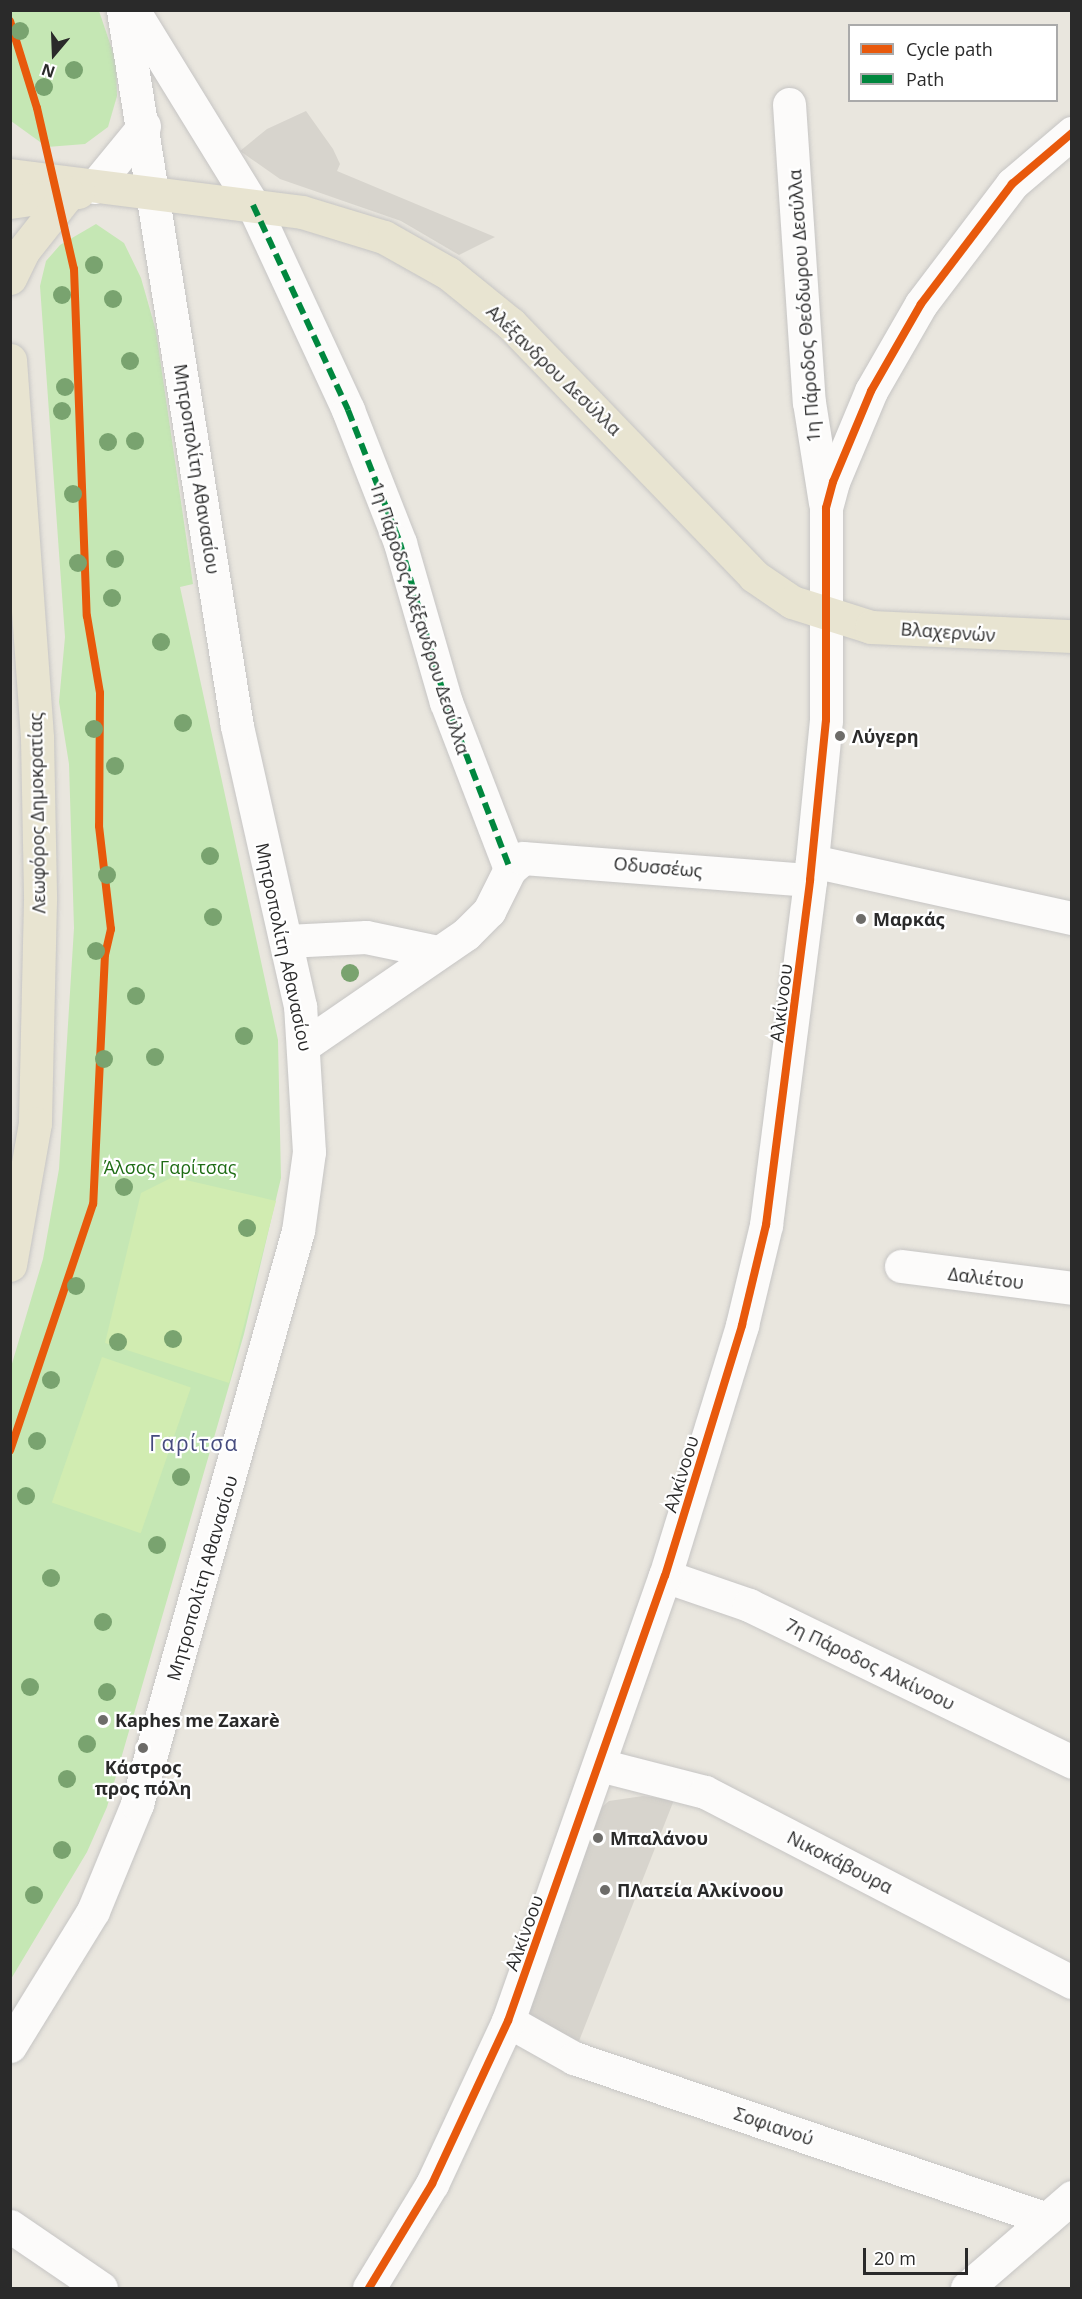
<!DOCTYPE html>
<html>
<head>
<meta charset="utf-8">
<style>
	body { margin:0 }
	#map { position:relative; width:1082px; height:2299px; overflow:hidden; background:#e9e6de; font-family:"Open Sans",sans-serif }
	div>[style] { position:absolute }
	.green>* { inset:0; background:#c5e7b4 }
	.pitch>* { inset:0; background:#d1ecb1; transform-origin:0 0 }
	.plaza>* { inset:0; background:#d7d4cd }
	.roads { filter:drop-shadow(0 0 2px #c6c5c4) drop-shadow(0 0 2px #c6c5c4) }
	.minor>* { height:33px; margin:-16.5px; padding:0 16.5px; transform-origin:16.5px; border-radius:16.5px; background:#fcfbfa }
	.major>* { height:33px; margin:-16.5px; padding:0 16.5px; transform-origin:16.5px; border-radius:16.5px; background:#e8e4d1 }
	.quiet>* { height:6px; margin-top:-3px; transform-origin:0; background:repeating-linear-gradient(90deg,#00873e 0 12px,transparent 0 18px) }
	.cycleway>* { height:8px; margin:-4px; padding:0 4px; transform-origin:4px; border-radius:4px; background:#e8590c }
	.trees>* { width:18px; height:18px; margin:-9px; border-radius:50%; background:#79a36f }
	.dots>* { width:16px; height:16px; translate:-50% -50%; box-sizing:border-box; border:3px solid #fff; border-radius:50% }
	span { translate:-50% -50%; white-space:nowrap; text-align:center; line-height:1.15; -webkit-text-stroke:4.5px #fff; paint-order:stroke }
	.street-label { font-size:18px; color:#2a2a2a }
	.poi-label { font-size:18px; color:#2a2a2a; font-weight:700 }
	.left { translate:0 -50%; text-align:left }
	.park-label { font-size:18px; color:#1e6c14 }
	.quarter-label { font-size:21px; color:#464b7e; letter-spacing:1.5px }
	.frame { position:absolute; inset:0; border:12px solid #2a2a2a; pointer-events:none }
	.legend { position:absolute; left:848px; top:24px; width:210px; height:78px; box-sizing:border-box; background:#fff; border:2px solid #aaa; margin:0; padding:8px 10px; list-style:none; font-size:18px; color:#2a2a2a }
	.legend li { display:flex; align-items:center; gap:12px; height:30px }
	.legend b { width:30px; border:2px solid #aaa }
	.north { position:absolute; left:24px; top:24px; width:60px; height:60px; -webkit-text-stroke:4px #fff; paint-order:stroke; rotate:199deg; font-size:16px; font-weight:700; line-height:24px; text-align:center; color:#2a2a2a }
	.north::after { content:''; display:block; margin:auto; width:21px; height:27px; background:#2a2a2a; clip-path:polygon(50% 0,100% 100%,50% 72%,0 100%) }
	.scale { position:absolute; left:863px; top:2248px; width:105px; height:27px; box-sizing:border-box; border:3px solid #2a2a2a; border-top:0; padding-left:8px; font-size:18px; line-height:21px; white-space:nowrap; color:#2a2a2a; -webkit-text-stroke:4px #fff; paint-order:stroke }
</style>
</head>
<body>
<div id="map">
	<div class="green">
		<div style="clip-path:polygon(10px 11px,99px 11px,116px 61px,117px 96px,108px 127px,85px 144px,47px 147px,11px 121px)"></div>
		<div style="clip-path:polygon(96px 224px,124px 243px,141px 278px,156px 331px,193px 584px,180px 587px,278px 1040px,281px 1178px,244px 1334px,107px 1807px,87px 1852px,11px 1979px,11px 1367px,43px 1259px,59px 1169px,74px 928px,69px 764px,59px 702px,65px 637px,40px 286px,46px 261px,60px 245px)"></div>
	</div>
	<div class="pitch">
		<div style="clip-path:polygon(173px 1177px,276px 1201px,229px 1383px,105px 1343px,141px 1193px)"></div>
		<div style="left:102px;top:1357px;width:94px;height:154px;rotate:19deg"></div>
	</div>
	<div class="plaza">
		<div style="clip-path:polygon(306px 111px,333px 149px,340px 164px,337px 171px,495px 237px,459px 255px,401px 221px,280px 179px,240px 151px,267px 129px)"></div>
		<div style="clip-path:polygon(643px 1796px,674px 1800px,579px 2041px,548px 2030px,530px 2016px,529px 2002px,602px 1807px,609px 1801px)"></div>
	</div>
	<div class="roads">
		<div class="minor">
			<div style="left:133px;top:10px;width:229px;rotate:58.4deg"></div>
			<div style="left:253px;top:205px;width:226px;rotate:65.1deg"></div>
			<div style="left:348px;top:410px;width:143px;rotate:68.6deg"></div>
			<div style="left:400px;top:543px;width:166px;rotate:73.9deg"></div>
			<div style="left:446px;top:702px;width:179px;rotate:69deg"></div>
			<div style="left:789px;top:104px;width:299px;rotate:86.2deg"></div>
			<div style="left:809px;top:402px;width:102px;rotate:81deg"></div>
			<div style="left:94px;top:187px;width:79px;rotate:-50.7deg"></div>
			<div style="left:812px;top:861px;width:266px;rotate:12.4deg"></div>
			<div style="left:287px;top:941px;width:79px;rotate:-2.9deg"></div>
			<div style="left:366px;top:937px;width:74px;rotate:11.8deg"></div>
			<div style="left:306px;top:1044px;width:194px;rotate:-34.5deg"></div>
			<div style="left:466px;top:934px;width:33px;rotate:-45deg"></div>
			<div style="left:489px;top:911px;width:47px;rotate:-63.4deg"></div>
			<div style="left:510px;top:869px;width:17px;rotate:-40deg"></div>
			<div style="left:523px;top:858px;width:288px;rotate:4.4deg"></div>
			<div style="left:901px;top:1266px;width:172px;rotate:7.3deg"></div>
			<div style="left:665px;top:1576px;width:89px;rotate:19deg"></div>
			<div style="left:749px;top:1605px;width:359px;rotate:25.9deg"></div>
			<div style="left:600px;top:1765px;width:108px;rotate:14.4deg"></div>
			<div style="left:705px;top:1792px;width:413px;rotate:27.4deg"></div>
			<div style="left:508px;top:2021px;width:76px;rotate:29.3deg"></div>
			<div style="left:574px;top:2058px;width:499px;rotate:18.8deg"></div>
			<div style="left:10px;top:2046px;width:158px;rotate:-58.4deg"></div>
			<div style="left:93px;top:1911px;width:116px;rotate:-67.6deg"></div>
			<div style="left:137px;top:1804px;width:595px;rotate:-74.31deg"></div>
			<div style="left:298px;top:1231px;width:80px;rotate:-82.1deg"></div>
			<div style="left:309px;top:1152px;width:146px;rotate:-93.5deg"></div>
			<div style="left:300px;top:1006px;width:287px;rotate:-102.7deg"></div>
			<div style="left:237px;top:726px;width:725px;rotate:-99.05deg"></div>
			<div style="left:10px;top:2226px;width:110px;rotate:34.3deg"></div>
			<div style="left:369px;top:2288px;width:122px;rotate:-58.8deg"></div>
			<div style="left:432px;top:2184px;width:180px;rotate:-65deg"></div>
			<div style="left:508px;top:2021px;width:472px;rotate:-70.6deg"></div>
			<div style="left:665px;top:1576px;width:263px;rotate:-72.9deg"></div>
			<div style="left:742px;top:1325px;width:103px;rotate:-76.5deg"></div>
			<div style="left:766px;top:1225px;width:348px;rotate:-82.7deg"></div>
			<div style="left:810px;top:880px;width:161px;rotate:-84.3deg"></div>
			<div style="left:826px;top:720px;width:212px;rotate:-90deg"></div>
			<div style="left:826px;top:508px;width:27px;rotate:-75deg"></div>
			<div style="left:833px;top:482px;width:99px;rotate:-67.3deg"></div>
			<div style="left:871px;top:391px;width:100px;rotate:-60.1deg"></div>
			<div style="left:921px;top:304px;width:151px;rotate:-52.8deg"></div>
			<div style="left:1012px;top:184px;width:79px;rotate:-40.4deg"></div>
			<div style="left:967px;top:2288px;width:139px;rotate:-40.9deg"></div>
		</div>
		<div class="major">
			<div style="left:10px;top:175px;width:294px;rotate:7.2deg"></div>
			<div style="left:302px;top:212px;width:86px;rotate:17deg"></div>
			<div style="left:384px;top:237px;width:73px;rotate:29.4deg"></div>
			<div style="left:448px;top:273px;width:81px;rotate:39deg"></div>
			<div style="left:511px;top:324px;width:350px;rotate:46deg"></div>
			<div style="left:754px;top:576px;width:46px;rotate:34.4deg"></div>
			<div style="left:792px;top:602px;width:83px;rotate:17.6deg"></div>
			<div style="left:871px;top:627px;width:201px;rotate:2.6deg"></div>
			<div style="left:10px;top:202px;width:69px;rotate:-8.4deg"></div>
			<div style="left:10px;top:278px;width:30px;rotate:-64deg"></div>
			<div style="left:23px;top:251px;width:73px;rotate:-51.7deg"></div>
			<div style="left:10px;top:360px;width:379px;rotate:85.9deg"></div>
			<div style="left:37px;top:738px;width:162px;rotate:88.9deg"></div>
			<div style="left:40px;top:900px;width:223px;rotate:91.3deg"></div>
			<div style="left:35px;top:1123px;width:144px;rotate:100deg"></div>
		</div>
	</div>
	<div class="quiet">
		<div style="left:253px;top:205px;width:226px;rotate:65.1deg"></div>
		<div style="left:348px;top:410px;width:143px;rotate:68.6deg"></div>
		<div style="left:400px;top:543px;width:166px;rotate:73.9deg"></div>
		<div style="left:446px;top:702px;width:179px;rotate:69deg"></div>
	</div>
	<div class="cycleway">
		<div style="left:10px;top:21px;width:91px;rotate:72.8deg"></div>
		<div style="left:37px;top:108px;width:165px;rotate:77.1deg"></div>
		<div style="left:74px;top:269px;width:347px;rotate:87.9deg"></div>
		<div style="left:87px;top:616px;width:78px;rotate:80.4deg"></div>
		<div style="left:100px;top:693px;width:133px;rotate:90.4deg"></div>
		<div style="left:99px;top:826px;width:104px;rotate:83.4deg"></div>
		<div style="left:111px;top:929px;width:26px;rotate:103deg"></div>
		<div style="left:105px;top:954px;width:250px;rotate:92.7deg"></div>
		<div style="left:93px;top:1204px;width:260px;rotate:108.6deg"></div>
		<div style="left:369px;top:2288px;width:122px;rotate:-58.8deg"></div>
		<div style="left:432px;top:2184px;width:180px;rotate:-65deg"></div>
		<div style="left:508px;top:2021px;width:472px;rotate:-70.6deg"></div>
		<div style="left:665px;top:1576px;width:263px;rotate:-72.9deg"></div>
		<div style="left:742px;top:1325px;width:103px;rotate:-76.5deg"></div>
		<div style="left:766px;top:1225px;width:348px;rotate:-82.7deg"></div>
		<div style="left:810px;top:880px;width:161px;rotate:-84.3deg"></div>
		<div style="left:826px;top:720px;width:212px;rotate:-90deg"></div>
		<div style="left:826px;top:508px;width:27px;rotate:-75deg"></div>
		<div style="left:833px;top:482px;width:99px;rotate:-67.3deg"></div>
		<div style="left:871px;top:391px;width:100px;rotate:-60.1deg"></div>
		<div style="left:921px;top:304px;width:151px;rotate:-52.8deg"></div>
		<div style="left:1012px;top:184px;width:79px;rotate:-40.4deg"></div>
	</div>
	<div class="trees">
		<div style="left:20px;top:31px"></div>
		<div style="left:74px;top:70px"></div>
		<div style="left:44px;top:87px"></div>
		<div style="left:94px;top:265px"></div>
		<div style="left:62px;top:295px"></div>
		<div style="left:113px;top:299px"></div>
		<div style="left:130px;top:361px"></div>
		<div style="left:65px;top:387px"></div>
		<div style="left:62px;top:411px"></div>
		<div style="left:135px;top:441px"></div>
		<div style="left:108px;top:442px"></div>
		<div style="left:73px;top:494px"></div>
		<div style="left:115px;top:559px"></div>
		<div style="left:78px;top:563px"></div>
		<div style="left:112px;top:598px"></div>
		<div style="left:161px;top:642px"></div>
		<div style="left:183px;top:723px"></div>
		<div style="left:94px;top:729px"></div>
		<div style="left:115px;top:766px"></div>
		<div style="left:210px;top:856px"></div>
		<div style="left:107px;top:875px"></div>
		<div style="left:213px;top:917px"></div>
		<div style="left:96px;top:951px"></div>
		<div style="left:350px;top:973px"></div>
		<div style="left:136px;top:996px"></div>
		<div style="left:244px;top:1036px"></div>
		<div style="left:155px;top:1057px"></div>
		<div style="left:104px;top:1059px"></div>
		<div style="left:124px;top:1187px"></div>
		<div style="left:247px;top:1228px"></div>
		<div style="left:76px;top:1286px"></div>
		<div style="left:173px;top:1339px"></div>
		<div style="left:118px;top:1342px"></div>
		<div style="left:51px;top:1380px"></div>
		<div style="left:37px;top:1441px"></div>
		<div style="left:181px;top:1477px"></div>
		<div style="left:26px;top:1496px"></div>
		<div style="left:157px;top:1545px"></div>
		<div style="left:51px;top:1578px"></div>
		<div style="left:103px;top:1622px"></div>
		<div style="left:30px;top:1687px"></div>
		<div style="left:107px;top:1692px"></div>
		<div style="left:87px;top:1744px"></div>
		<div style="left:67px;top:1779px"></div>
		<div style="left:62px;top:1850px"></div>
		<div style="left:34px;top:1895px"></div>
	</div>
	<div class="dots">
		<div style="left:840px;top:736px;background:#6d6c69"></div>
		<div style="left:861px;top:919px;background:#6d6c69"></div>
		<div style="left:103px;top:1720px;background:#6d6c69"></div>
		<div style="left:143px;top:1748px;background:#6d6c69"></div>
		<div style="left:598px;top:1838px;background:#6d6c69"></div>
		<div style="left:605px;top:1890px;background:#6d6c69"></div>
	</div>
	<div class="street-label">
		<span style="left:804px;top:306px;rotate:-94deg">1η Πάροδος Θεόδωρου Δεσύλλα</span>
		<span style="left:554px;top:370px;rotate:44deg">Αλέξανδρου Δεσύλλα</span>
		<span style="left:197px;top:469px;rotate:81deg">Μητροπολίτη Αθανασίου</span>
		<span style="left:420px;top:618px;rotate:72deg">1η Πάροδος Αλέξανδρου Δεσύλλα</span>
		<span style="left:948px;top:632px;rotate:4deg">Βλαχερνών</span>
		<span style="left:37px;top:813px;rotate:-91deg">Λεωφόρος Δημοκρατίας</span>
		<span style="left:658px;top:867px;rotate:5deg">Οδυσσέως</span>
		<span style="left:284px;top:947px;rotate:78deg">Μητροπολίτη Αθανασίου</span>
		<span style="left:781px;top:1003px;rotate:-83deg">Αλκίνοου</span>
		<span style="left:986px;top:1278px;rotate:7deg">Δαλιέτου</span>
		<span style="left:681px;top:1474px;rotate:-73deg">Αλκίνοου</span>
		<span style="left:202px;top:1578px;rotate:-74deg">Μητροπολίτη Αθανασίου</span>
		<span style="left:870px;top:1664px;rotate:26deg">7η Πάροδος Αλκίνοου</span>
		<span style="left:840px;top:1862px;rotate:27deg">Νικοκάβουρα</span>
		<span style="left:524px;top:1933px;rotate:-70deg">Αλκίνοου</span>
		<span style="left:774px;top:2126px;rotate:19deg">Σοφιανού</span>
	</div>
	<div class="poi-label">
		<span class="left" style="left:852px;top:736px">Λύγερη</span>
		<span class="left" style="left:873px;top:919px">Μαρκάς</span>
		<span class="left" style="left:115px;top:1720px">Kaphes me Zaxarè</span>
		<span style="left:143px;top:1778px">Κάστρος<br>προς πόλη</span>
		<span class="left" style="left:610px;top:1838px">Μπαλάνου</span>
		<span class="left" style="left:617px;top:1890px">ΠΛατεία Αλκίνοου</span>
	</div>
	<div class="park-label">
		<span style="left:170px;top:1167px">Άλσος Γαρίτσας</span>
	</div>
	<div class="quarter-label">
		<span style="left:194px;top:1443px">Γαρίτσα</span>
	</div>
	<div class="frame"></div>
	<ul class="legend">
	<li><b style="height:8px;background:#e8590c"></b>Cycle path</li>
	<li><b style="height:8px;background:#00873e"></b>Path</li>
	</ul>
	<div class="north">N</div>
	<div class="scale">20 m</div>
</div>
</body>
</html>
